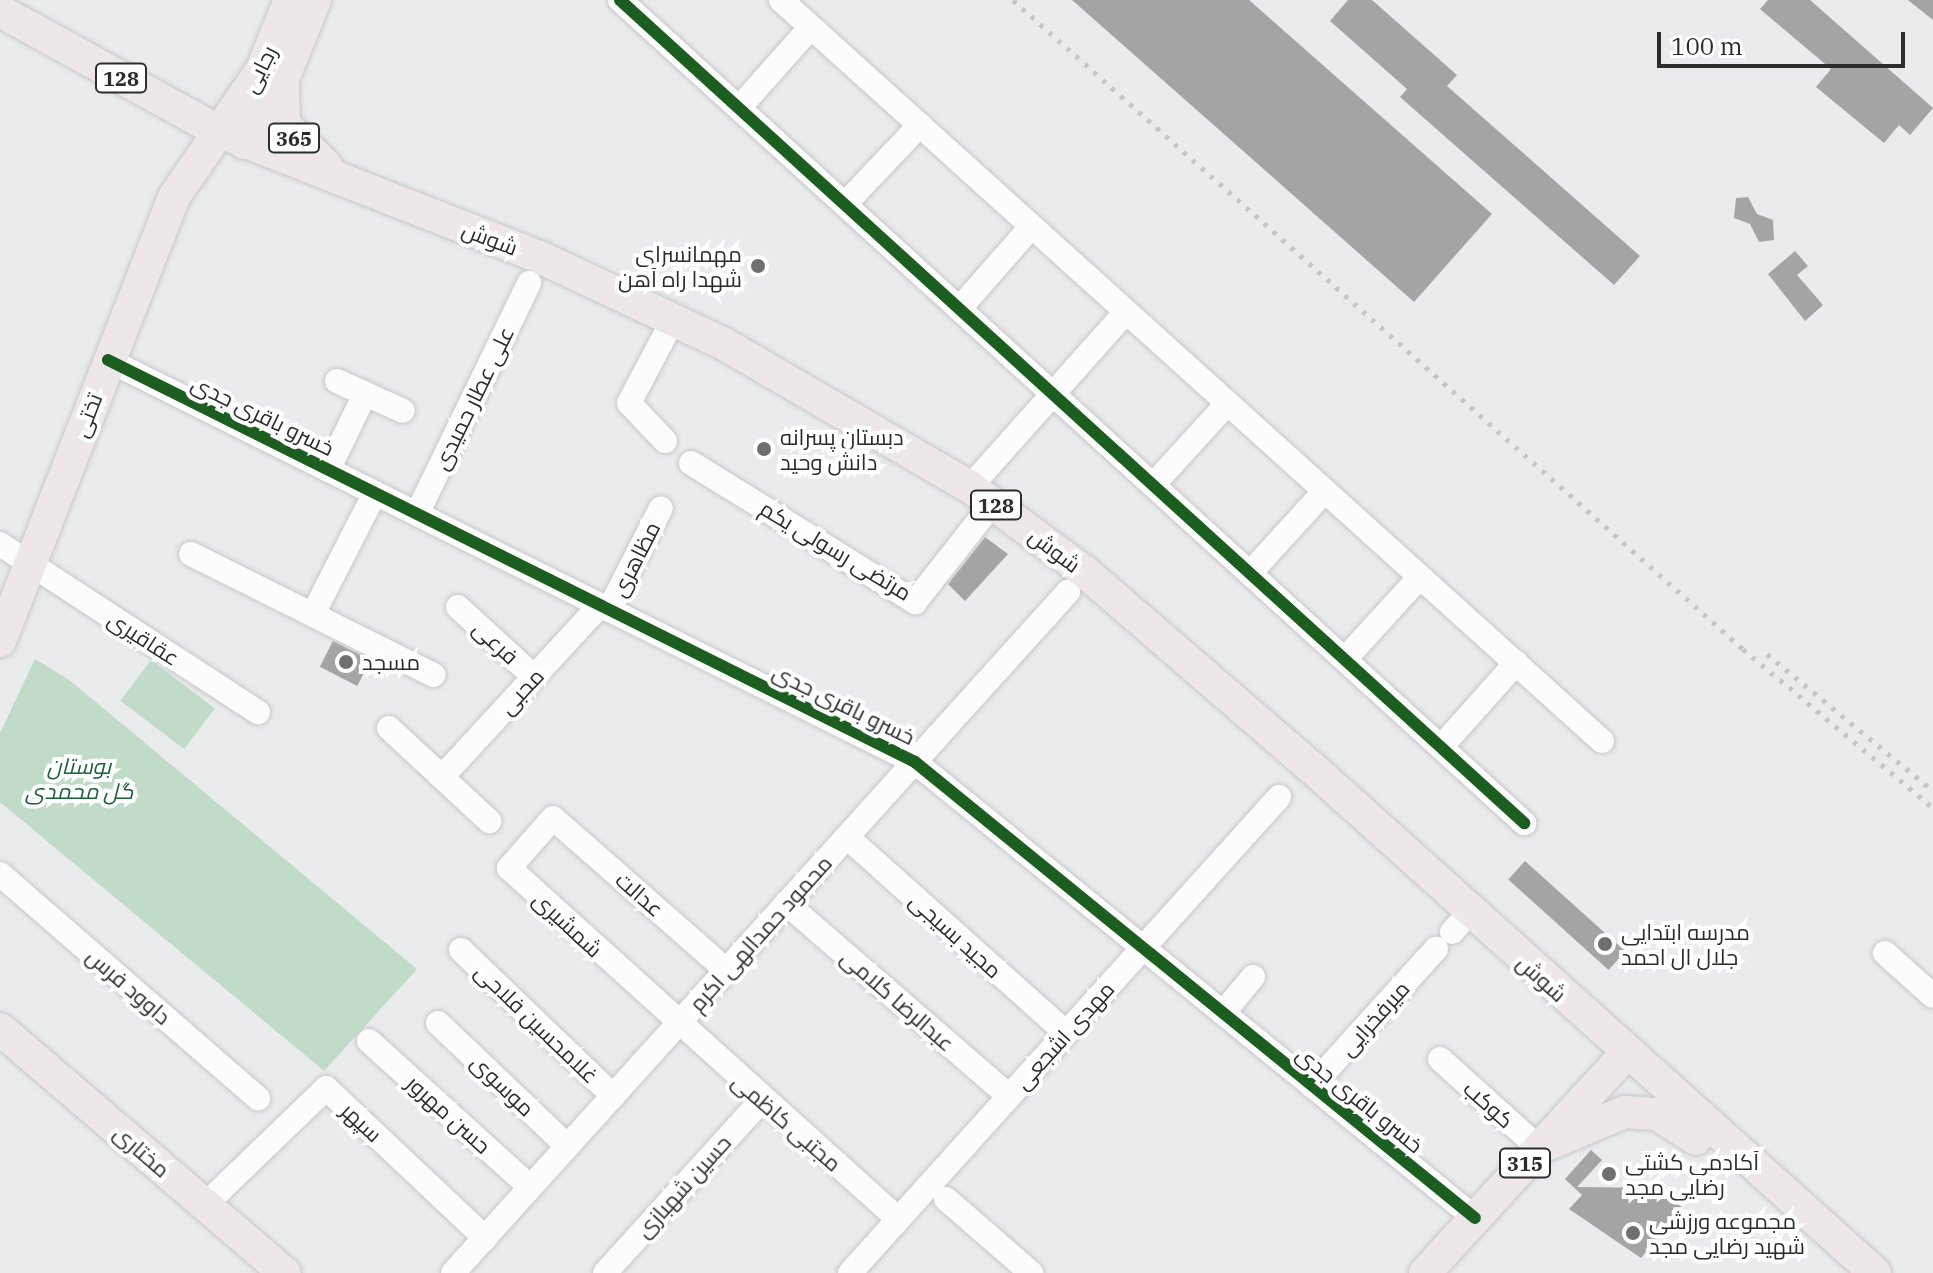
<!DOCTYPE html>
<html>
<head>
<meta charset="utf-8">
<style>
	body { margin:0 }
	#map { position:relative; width:1933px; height:1273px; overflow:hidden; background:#eaebec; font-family:"IBM Plex Serif",Cairo,serif }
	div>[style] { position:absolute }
	.green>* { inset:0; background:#c0dcc9; transform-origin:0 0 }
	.building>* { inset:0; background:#a4a4a4; transform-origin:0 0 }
	.roads { filter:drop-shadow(0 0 2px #c7c7c8) drop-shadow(0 0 2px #c7c7c8) }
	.minor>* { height:24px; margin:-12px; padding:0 12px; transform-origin:12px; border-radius:12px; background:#fcfcfc }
	.major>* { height:32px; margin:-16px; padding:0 16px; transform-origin:16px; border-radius:16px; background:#ede7e9 }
	.rail>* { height:5px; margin-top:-2.5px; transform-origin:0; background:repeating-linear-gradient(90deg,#c5c6c6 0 4px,transparent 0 12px) }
	.cycleway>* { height:12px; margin:-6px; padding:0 6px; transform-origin:6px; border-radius:6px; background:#1b5e20 }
	.dots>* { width:22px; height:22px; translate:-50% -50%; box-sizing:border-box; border:4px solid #fff; border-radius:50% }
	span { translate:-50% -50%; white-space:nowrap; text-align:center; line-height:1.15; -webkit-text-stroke:8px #fff; paint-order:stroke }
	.shield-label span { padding:2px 6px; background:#fff; border:2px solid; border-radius:6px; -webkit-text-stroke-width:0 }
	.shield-label { font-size:20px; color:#2b2c2c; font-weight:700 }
	.street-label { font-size:22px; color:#2b2c2c }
	.poi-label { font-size:22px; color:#2b2c2c }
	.right { translate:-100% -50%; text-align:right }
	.left { translate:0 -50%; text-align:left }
	.park-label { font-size:22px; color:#1f613b; font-style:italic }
	.scale { position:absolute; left:1657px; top:32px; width:248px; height:36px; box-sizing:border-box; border:4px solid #2b2c2c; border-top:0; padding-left:10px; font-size:24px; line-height:28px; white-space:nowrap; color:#2b2c2c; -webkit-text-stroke:6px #fff; paint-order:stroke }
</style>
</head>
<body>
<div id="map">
	<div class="green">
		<div style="clip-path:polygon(35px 659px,68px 679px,417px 969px,324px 1071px,0 802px,0 733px)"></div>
		<div style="left:151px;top:660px;width:80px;height:51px;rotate:37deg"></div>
	</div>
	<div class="building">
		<div style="clip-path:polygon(1072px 0,1249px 0,1492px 214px,1414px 302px)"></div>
		<div style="clip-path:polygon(1348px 0,1372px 0,1457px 75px,1447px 86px,1640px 256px,1614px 285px,1400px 97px,1407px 89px,1330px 21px)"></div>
		<div style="clip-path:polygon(1768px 0,1810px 0,1933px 108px,1910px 135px,1899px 125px,1884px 143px,1816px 87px,1831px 69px,1760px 9px)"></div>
		<div style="clip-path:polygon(1908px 0,1933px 0,1933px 20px)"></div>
		<div style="clip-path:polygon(1736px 198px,1748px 197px,1757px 214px,1773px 220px,1774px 240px,1759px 242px,1750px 224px,1734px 218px)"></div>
		<div style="clip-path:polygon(1795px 251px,1808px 266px,1797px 275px,1823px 305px,1805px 321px,1768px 274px)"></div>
		<div style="clip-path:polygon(985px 537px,1008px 554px,965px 601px,948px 584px)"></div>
		<div style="left:333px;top:641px;width:42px;height:29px;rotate:27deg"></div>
		<div style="left:1525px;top:861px;width:135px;height:25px;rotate:42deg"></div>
		<div style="clip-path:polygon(1591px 1150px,1602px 1160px,1577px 1187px,1653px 1188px,1682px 1207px,1641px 1258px,1569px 1209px,1582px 1195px,1565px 1179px)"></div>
	</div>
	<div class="roads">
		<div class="minor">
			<div style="left:620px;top:0;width:1223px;rotate:42.31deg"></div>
			<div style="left:781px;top:0;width:1106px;rotate:42.07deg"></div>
			<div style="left:739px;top:108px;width:108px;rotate:-48.4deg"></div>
			<div style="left:845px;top:204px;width:109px;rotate:-46.5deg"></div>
			<div style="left:959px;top:309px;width:109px;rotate:-48.7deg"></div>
			<div style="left:108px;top:360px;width:902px;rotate:26.48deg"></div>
			<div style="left:915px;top:762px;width:722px;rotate:39.16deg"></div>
			<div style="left:337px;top:381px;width:72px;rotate:24.4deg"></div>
			<div style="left:665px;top:441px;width:52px;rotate:-133.5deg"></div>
			<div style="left:629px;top:403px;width:94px;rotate:-62.1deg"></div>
			<div style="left:691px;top:463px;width:264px;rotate:31.8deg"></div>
			<div style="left:915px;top:602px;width:126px;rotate:-51.8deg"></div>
			<div style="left:328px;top:470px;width:85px;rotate:-64deg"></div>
			<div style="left:1153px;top:485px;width:110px;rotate:-47.6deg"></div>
			<div style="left:970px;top:487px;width:234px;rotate:-48.3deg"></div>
			<div style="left:417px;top:514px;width:257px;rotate:-64.1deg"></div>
			<div style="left:0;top:544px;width:308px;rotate:33.1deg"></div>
			<div style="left:191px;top:554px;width:271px;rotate:26.5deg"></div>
			<div style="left:1250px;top:573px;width:111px;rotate:-47.6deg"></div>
			<div style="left:458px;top:607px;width:103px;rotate:42.6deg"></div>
			<div style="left:609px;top:610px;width:114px;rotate:-63deg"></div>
			<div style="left:313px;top:614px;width:136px;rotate:-62.9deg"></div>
			<div style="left:1345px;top:659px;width:111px;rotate:-47.6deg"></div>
			<div style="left:389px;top:728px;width:137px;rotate:42.9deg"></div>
			<div style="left:1441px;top:747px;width:113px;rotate:-48.2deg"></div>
			<div style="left:442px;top:777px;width:234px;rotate:-47.4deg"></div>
			<div style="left:847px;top:837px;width:294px;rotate:41.8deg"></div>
			<div style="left:0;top:874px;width:342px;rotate:41deg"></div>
			<div style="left:786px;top:903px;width:295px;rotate:40.9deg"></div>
			<div style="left:1452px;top:932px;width:27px;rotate:-48deg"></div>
			<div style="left:461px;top:950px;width:211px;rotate:43.8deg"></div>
			<div style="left:1885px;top:953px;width:64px;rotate:41.9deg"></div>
			<div style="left:726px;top:970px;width:230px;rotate:-138.7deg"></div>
			<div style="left:553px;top:818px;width:67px;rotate:131.3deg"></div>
			<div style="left:509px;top:868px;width:524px;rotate:42.06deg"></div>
			<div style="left:1223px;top:1013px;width:47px;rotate:-50.2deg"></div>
			<div style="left:438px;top:1023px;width:178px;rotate:43.6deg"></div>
			<div style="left:369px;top:1041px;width:217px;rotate:42.2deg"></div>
			<div style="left:1440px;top:1059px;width:133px;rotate:42deg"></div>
			<div style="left:1312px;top:1086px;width:185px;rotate:-47.9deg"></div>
			<div style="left:946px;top:1199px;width:113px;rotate:41deg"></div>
			<div style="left:205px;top:1205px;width:168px;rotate:-44deg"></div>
			<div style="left:326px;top:1088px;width:219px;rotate:43.3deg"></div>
			<div style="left:453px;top:1273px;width:918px;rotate:-47.92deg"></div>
			<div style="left:605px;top:1273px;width:234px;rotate:-47.8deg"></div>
			<div style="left:850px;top:1273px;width:641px;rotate:-47.97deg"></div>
		</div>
		<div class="major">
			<div style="left:0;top:11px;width:249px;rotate:28.8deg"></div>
			<div style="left:218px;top:131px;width:346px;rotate:21.4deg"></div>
			<div style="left:540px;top:257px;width:204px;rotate:25.3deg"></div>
			<div style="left:724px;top:344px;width:285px;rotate:30.2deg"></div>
			<div style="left:970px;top:487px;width:143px;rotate:36.5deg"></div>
			<div style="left:1085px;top:572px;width:297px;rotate:40.8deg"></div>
			<div style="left:1310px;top:766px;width:759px;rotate:41.9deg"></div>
			<div style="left:283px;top:80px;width:44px;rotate:88.7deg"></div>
			<div style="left:284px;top:124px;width:61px;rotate:45deg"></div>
			<div style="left:244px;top:143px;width:75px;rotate:-58.6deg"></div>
			<div style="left:283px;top:79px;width:85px;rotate:-67.9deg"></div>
			<div style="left:0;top:641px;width:477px;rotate:-68.6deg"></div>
			<div style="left:174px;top:197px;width:155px;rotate:-55.5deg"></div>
			<div style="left:262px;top:69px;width:74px;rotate:-67.9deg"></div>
			<div style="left:0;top:1029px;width:375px;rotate:40.6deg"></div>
			<div style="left:1539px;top:1148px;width:93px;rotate:-22.7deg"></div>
			<div style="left:1625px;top:1112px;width:32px;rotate:4deg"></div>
			<div style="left:1657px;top:1114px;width:46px;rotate:32.7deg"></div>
			<div style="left:1425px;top:1273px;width:297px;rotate:-47.5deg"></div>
		</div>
	</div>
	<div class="rail">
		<div style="left:1013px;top:0;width:977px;rotate:41.64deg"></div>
		<div style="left:1743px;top:649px;width:248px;rotate:39.9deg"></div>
		<div style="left:1767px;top:654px;width:215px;rotate:39.5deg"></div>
	</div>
	<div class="cycleway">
		<div style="left:620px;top:0;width:1223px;rotate:42.31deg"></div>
		<div style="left:108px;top:360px;width:902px;rotate:26.48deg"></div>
		<div style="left:915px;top:762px;width:722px;rotate:39.16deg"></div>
	</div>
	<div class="dots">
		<div style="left:758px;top:266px;background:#6e6f6f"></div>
		<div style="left:764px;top:449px;background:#6e6f6f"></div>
		<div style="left:346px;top:662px;background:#6e6f6f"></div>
		<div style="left:1605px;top:944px;background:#6e6f6f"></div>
		<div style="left:1609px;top:1174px;background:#6e6f6f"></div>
		<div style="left:1633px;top:1233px;background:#6e6f6f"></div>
	</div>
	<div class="shield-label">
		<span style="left:121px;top:78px">128</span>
		<span style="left:294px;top:138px">365</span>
		<span style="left:996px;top:505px">128</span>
		<span style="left:1525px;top:1163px">315</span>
	</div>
	<div class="street-label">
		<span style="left:259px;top:69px;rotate:-63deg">رجایی</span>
		<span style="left:490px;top:238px;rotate:21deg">شوش</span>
		<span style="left:473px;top:398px;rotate:-64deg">علی عطار حمیدی</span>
		<span style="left:87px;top:415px;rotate:-69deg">تختی</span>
		<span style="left:263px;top:415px;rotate:26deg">خسرو باقری جدی</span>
		<span style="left:836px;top:550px;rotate:31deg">مرتضی رسولی یکم</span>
		<span style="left:1055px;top:550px;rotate:37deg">شوش</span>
		<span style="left:635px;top:559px;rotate:-63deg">مظاهری</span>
		<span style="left:144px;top:638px;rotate:33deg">عقاقیری</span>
		<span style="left:496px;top:642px;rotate:43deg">فرعی</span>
		<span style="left:521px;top:691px;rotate:-47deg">محبی</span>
		<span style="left:844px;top:704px;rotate:26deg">خسرو باقری جدی</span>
		<span style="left:640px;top:894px;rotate:41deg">عدالت</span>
		<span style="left:568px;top:924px;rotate:43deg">شمشیری</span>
		<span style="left:760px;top:933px;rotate:-48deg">محمود حمدالهی اکرم</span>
		<span style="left:956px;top:935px;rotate:42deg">مجید بسیجی</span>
		<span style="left:1542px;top:978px;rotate:42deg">شوش</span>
		<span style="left:129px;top:986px;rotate:41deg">داوود فرس</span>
		<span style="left:898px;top:1000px;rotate:41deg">عبدالرضا کلامی</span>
		<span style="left:1374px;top:1018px;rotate:-48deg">میرفخرایی</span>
		<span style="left:537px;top:1023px;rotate:44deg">غلامحسین فلاحی</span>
		<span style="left:1064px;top:1035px;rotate:-48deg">مهدی اشجعی</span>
		<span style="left:503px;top:1085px;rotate:44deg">موسوی</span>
		<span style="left:1360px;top:1099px;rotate:39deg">خسرو باقری جدی</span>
		<span style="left:1489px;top:1104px;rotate:42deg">کوکب</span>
		<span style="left:449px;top:1114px;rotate:42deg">حسن مهرور</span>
		<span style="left:362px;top:1122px;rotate:43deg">سپهر</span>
		<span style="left:787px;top:1122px;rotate:41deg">مجتبی کاظمی</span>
		<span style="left:142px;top:1151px;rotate:41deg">مختاری</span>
		<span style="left:683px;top:1186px;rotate:-48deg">حسین شهبازی</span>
	</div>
	<div class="poi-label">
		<span class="right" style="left:742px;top:266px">مهمانسرای<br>شهدا راه آهن</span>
		<span class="left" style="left:780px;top:449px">دبستان پسرانه<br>دانش وحید</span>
		<span class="left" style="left:362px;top:662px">مسجد</span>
		<span class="left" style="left:1621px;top:944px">مدرسه ابتدایی<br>جلال ال احمد</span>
		<span class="left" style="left:1625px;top:1174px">آکادمی کشتی<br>رضایی مجد</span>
		<span class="left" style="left:1649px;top:1233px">مجموعه ورزشی<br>شهید رضایی مجد</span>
	</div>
	<div class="park-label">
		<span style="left:79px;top:778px">بوستان<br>گل محمدی</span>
	</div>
	<div class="scale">100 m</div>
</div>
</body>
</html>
